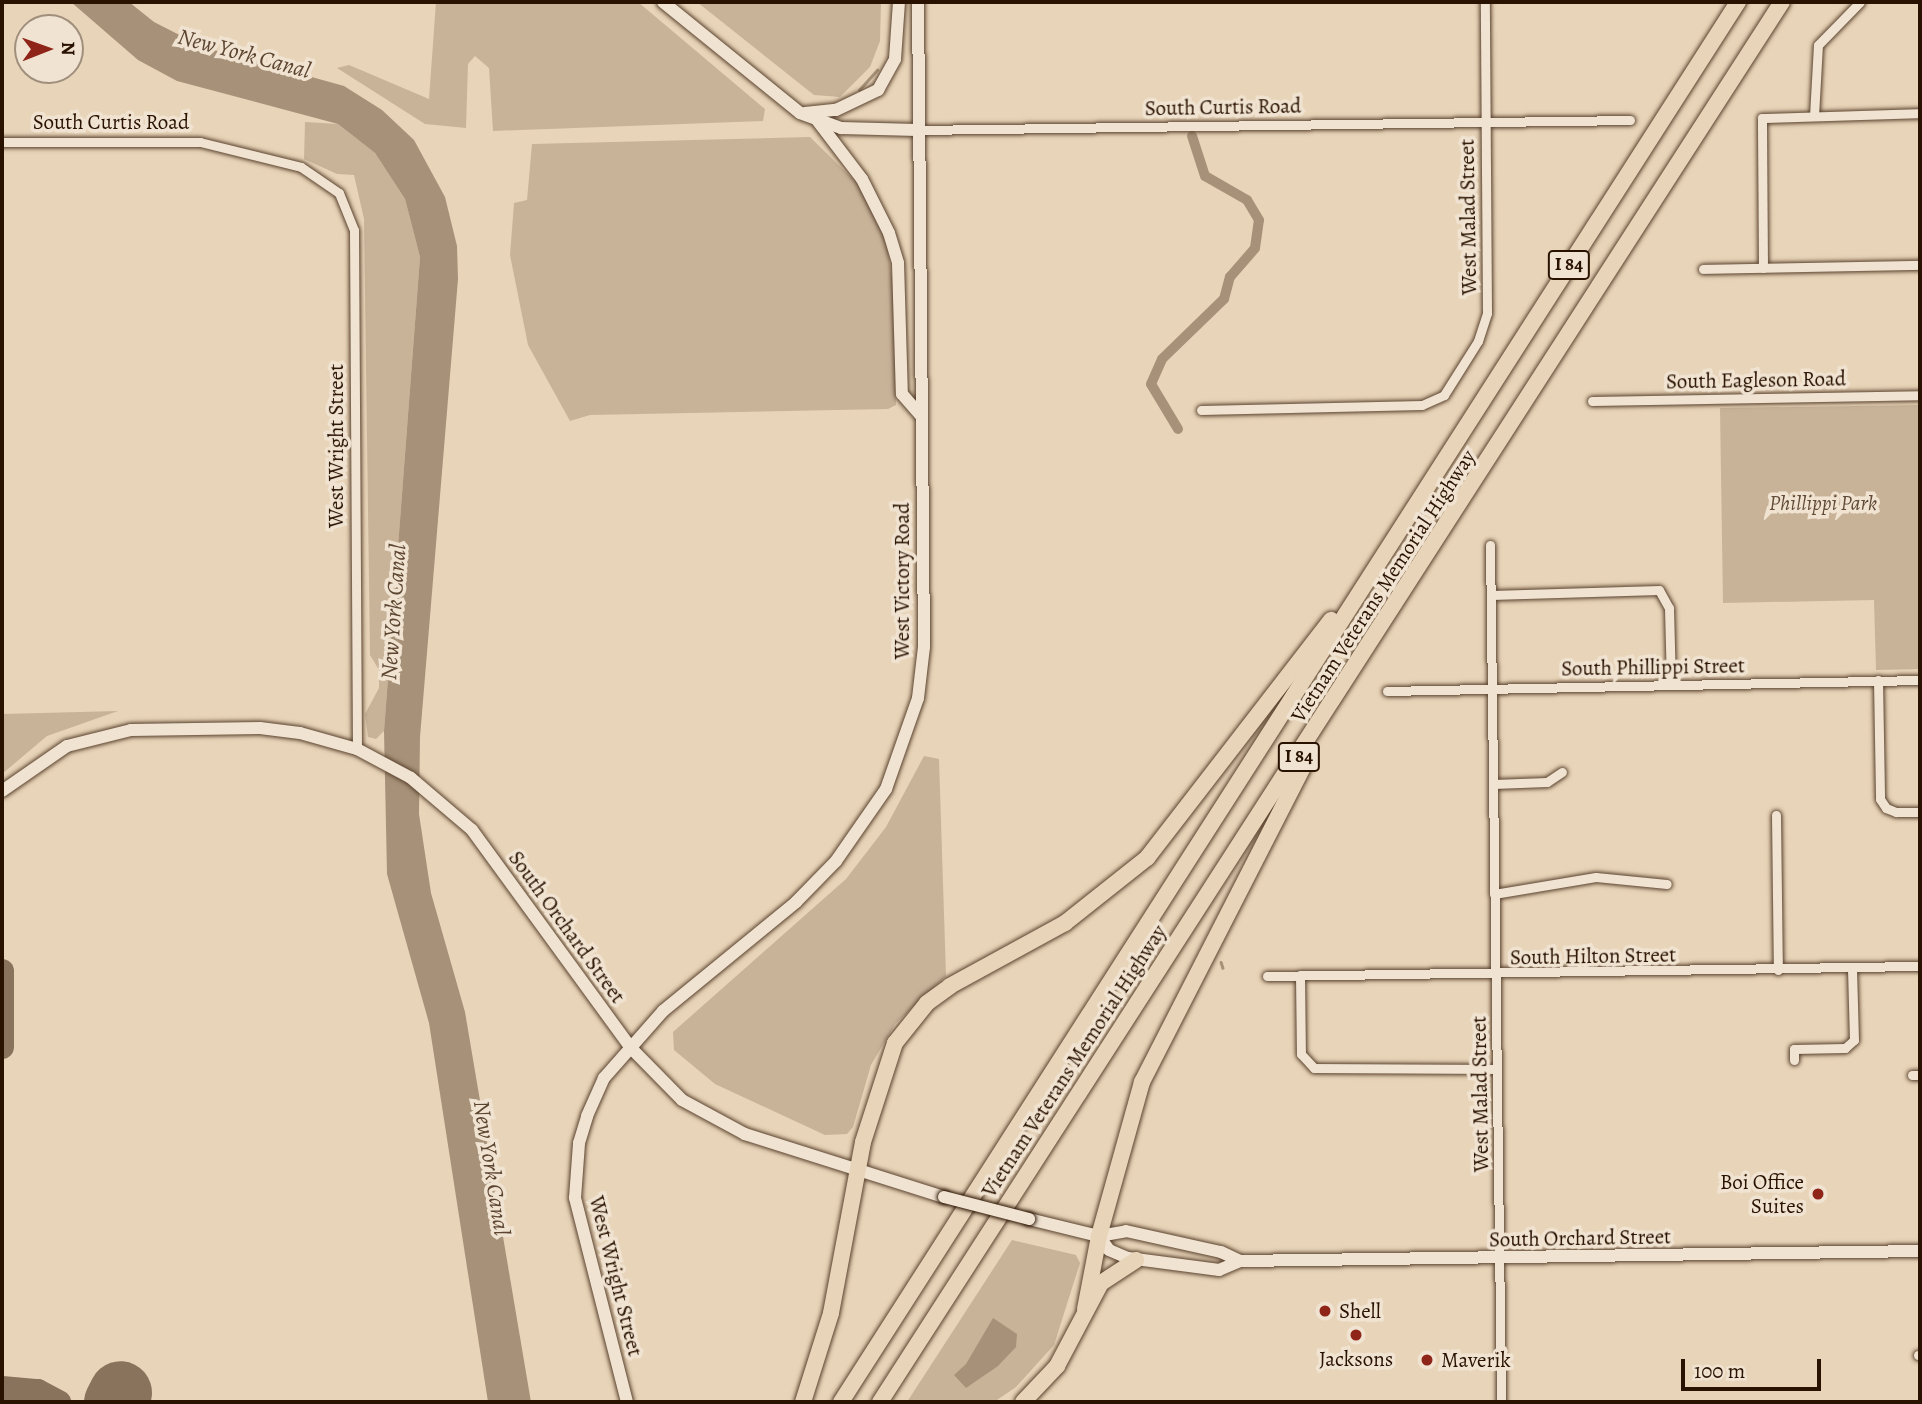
<!DOCTYPE html>
<html>
<head>
<meta charset="utf-8">
<style>
	body { margin:0 }
	#map { position:relative; width:1922px; height:1404px; overflow:hidden; background:#e8d4b8; font-family:Alegreya,serif }
	div>[style] { position:absolute }
	.green>* { inset:0; background:#c8b399 }
	.water>* { inset:0; background:#a79279 }
	.stream>* { height:2.5px; margin:-1.25px; padding:0 1.25px; transform-origin:1.25px; border-radius:1.25px; background:#a79279 }
	.canal>* { height:10px; margin:-5px; padding:0 5px; transform-origin:5px; border-radius:5px; background:#a79279 }
	.taxiway>* { height:24px; margin:-12px; padding:0 12px; transform-origin:12px; border-radius:12px; background:#89735c }
	.runway>* { height:63px; margin:-31.5px; padding:0 31.5px; transform-origin:31.5px; border-radius:31.5px; background:#89735c }
	.roads { filter:drop-shadow(0 0 2px #5a422e) drop-shadow(0 0 2px #5a422e) }
	.street>* { height:9px; margin:-4.5px; padding:0 4.5px; transform-origin:4.5px; border-radius:4.5px; background:#f0e3d1 }
	.secondary>* { height:12px; margin:-6px; padding:0 6px; transform-origin:6px; border-radius:6px; background:#f0e3d1 }
	.highway>* { height:16px; margin:-8px; padding:0 8px; transform-origin:8px; border-radius:8px; background:#e8d4b8 }
	.bridges { filter:drop-shadow(0 0 2px #2a1200) drop-shadow(0 0 2px #2a1200) }
	.secondary-bridge>* { height:12px; margin:-6px; padding:0 6px; transform-origin:6px; border-radius:6px; background:#f0e3d1 }
	.dots>* { width:19px; height:19px; translate:-50% -50%; box-sizing:border-box; border:4px solid #f0e3d1; border-radius:50% }
	span { translate:-50% -50%; white-space:nowrap; text-align:center; line-height:1.15; -webkit-text-stroke:7px #f0e3d1; paint-order:stroke }
	.shield-label span { padding:2px 5px; background:#f0e3d1; border:2px solid; border-radius:5px; -webkit-text-stroke-width:0 }
	.shield-label { font-size:19px; color:#2a1200; font-weight:700 }
	.street-label { font-size:21px; color:#2a1200 }
	.park-label { font-size:21px; color:#614a36; font-style:italic }
	.poi-label { font-size:21px; color:#2a1200 }
	.right { translate:-100% -50%; text-align:right }
	.left { translate:0 -50%; text-align:left }
	.water-label { font-size:23px; color:#5c4530; font-style:italic }
	.frame { position:absolute; inset:0; border:4px solid #2a1200; pointer-events:none }
	.north { position:absolute; left:14px; top:14px; width:70px; height:70px; box-sizing:border-box; background:#f0e3d1; border:2px solid #a18f7d; border-radius:50%; rotate:89deg; font-size:19px; font-weight:700; line-height:28px; text-align:center; color:#2a1200 }
	.north::after { content:''; display:block; margin:auto; width:24px; height:32px; background:#8f2418; clip-path:polygon(50% 0,100% 100%,50% 72%,0 100%) }
	.scale { position:absolute; left:1681px; top:1359px; width:140px; height:32px; box-sizing:border-box; border:4px solid #2a1200; border-top:0; padding-left:9px; font-size:21px; line-height:24px; white-space:nowrap; color:#2a1200; -webkit-text-stroke:5px #f0e3d1; paint-order:stroke }
</style>
</head>
<body>
<div id="map">
	<div class="green">
		<div style="clip-path:polygon(436px 2px,638px 2px,765px 109px,763px 121px,493px 131px,489px 68px,475px 56px,468px 64px,466px 128px,425px 124px,337px 68px,349px 65px,429px 99px)"></div>
		<div style="clip-path:polygon(697px 2px,881px 2px,880px 41px,870px 67px,840px 97px,814px 95px)"></div>
		<div style="clip-path:polygon(305px 122px,338px 124px,375px 153px,405px 199px,420px 257px,384px 731px,376px 739px,368px 737px,365px 714px,379px 688px,379px 670px,370px 655px,364px 219px,354px 175px,337px 174px,304px 159px)"></div>
		<div style="clip-path:polygon(810px 137px,862px 188px,886px 240px,894px 292px,896px 405px,888px 409px,590px 415px,570px 421px,528px 345px,510px 255px,514px 203px,527px 200px,532px 144px)"></div>
		<div style="clip-path:polygon(1920px 405px,1920px 669px,1876px 670px,1874px 600px,1723px 603px,1720px 408px)"></div>
		<div style="clip-path:polygon(118px 711px,47px 736px,2px 774px,2px 714px)"></div>
		<div style="clip-path:polygon(924px 756px,939px 759px,946px 976px,895px 1024px,871px 1065px,853px 1127px,847px 1134px,825px 1135px,715px 1084px,674px 1050px,673px 1032px,846px 879px,886px 827px)"></div>
		<div style="clip-path:polygon(1012px 1240px,1076px 1255px,1080px 1263px,1054px 1345px,1016px 1387px,994px 1402px,907px 1402px)"></div>
	</div>
	<div class="water">
		<div style="clip-path:polygon(71px 2px,129px 2px,154px 22px,203px 47px,344px 86px,382px 110px,414px 140px,445px 197px,457px 246px,458px 279px,420px 737px,419px 814px,431px 893px,465px 1012px,531px 1402px,488px 1402px,429px 1023px,387px 874px,384px 731px,420px 257px,405px 199px,375px 153px,338px 124px,177px 81px,138px 60px)"></div>
		<div style="clip-path:polygon(993px 1318px,1017px 1334px,1016px 1347px,998px 1366px,966px 1388px,954px 1375px,966px 1364px)"></div>
	</div>
	<div class="stream">
		<div style="left:859px;top:90px;width:27px;rotate:-48deg"></div>
		<div style="left:1221px;top:962px;width:6px;rotate:72deg"></div>
	</div>
	<div class="canal">
		<div style="left:1178px;top:429px;width:52px;rotate:-121deg"></div>
		<div style="left:1151px;top:384px;width:27px;rotate:-66deg"></div>
		<div style="left:1162px;top:359px;width:86px;rotate:-44.1deg"></div>
		<div style="left:1224px;top:299px;width:23px;rotate:-75deg"></div>
		<div style="left:1230px;top:277px;width:38px;rotate:-49deg"></div>
		<div style="left:1255px;top:248px;width:28px;rotate:-82deg"></div>
		<div style="left:1259px;top:220px;width:23px;rotate:-121deg"></div>
		<div style="left:1247px;top:200px;width:48px;rotate:-150.3deg"></div>
		<div style="left:1205px;top:176px;width:42px;rotate:-108deg"></div>
	</div>
	<div class="taxiway">
		<div style="left:2px;top:971px;width:76px;rotate:90deg"></div>
		<div style="left:2px;top:1388px;width:36px;rotate:5deg"></div>
		<div style="left:38px;top:1391px;width:24px;rotate:28deg"></div>
	</div>
	<div class="runway">
		<div style="left:115px;top:1402px;width:11px;rotate:-63deg"></div>
	</div>
	<div class="roads">
		<div class="street">
			<div style="left:1814px;top:116px;width:71px;rotate:-86.8deg"></div>
			<div style="left:1818px;top:45px;width:60px;rotate:-45.7deg"></div>
			<div style="left:917px;top:130px;width:713px;rotate:-0.8deg"></div>
			<div style="left:2px;top:142px;width:198px"></div>
			<div style="left:200px;top:142px;width:104px;rotate:13.9deg"></div>
			<div style="left:301px;top:167px;width:46px;rotate:34.4deg"></div>
			<div style="left:339px;top:193px;width:40px;rotate:68deg"></div>
			<div style="left:354px;top:230px;width:519px;rotate:89.67deg"></div>
			<div style="left:1763px;top:268px;width:150px;rotate:-90.4deg"></div>
			<div style="left:1762px;top:118px;width:158px;rotate:-1.8deg"></div>
			<div style="left:1703px;top:269px;width:217px;rotate:-1.1deg"></div>
			<div style="left:1592px;top:401px;width:328px;rotate:-1deg"></div>
			<div style="left:1201px;top:410px;width:221px;rotate:-1.3deg"></div>
			<div style="left:1422px;top:405px;width:24px;rotate:-24deg"></div>
			<div style="left:1444px;top:395px;width:64px;rotate:-57.8deg"></div>
			<div style="left:1478px;top:341px;width:29px;rotate:-72deg"></div>
			<div style="left:1487px;top:313px;width:311px;rotate:-90.4deg"></div>
			<div style="left:1490px;top:545px;width:857px;rotate:89.26deg"></div>
			<div style="left:1491px;top:595px;width:168px;rotate:-1.7deg"></div>
			<div style="left:1659px;top:590px;width:21px;rotate:61deg"></div>
			<div style="left:1669px;top:608px;width:76px;rotate:88.5deg"></div>
			<div style="left:1878px;top:680px;width:119px;rotate:89deg"></div>
			<div style="left:1880px;top:799px;width:11px;rotate:56deg"></div>
			<div style="left:1886px;top:808px;width:11px;rotate:22deg"></div>
			<div style="left:1896px;top:812px;width:24px"></div>
			<div style="left:1387px;top:691px;width:533px;rotate:-1.18deg"></div>
			<div style="left:1493px;top:784px;width:54px;rotate:-2.1deg"></div>
			<div style="left:1547px;top:782px;width:18px;rotate:-34deg"></div>
			<div style="left:1776px;top:815px;width:155px;rotate:89.3deg"></div>
			<div style="left:1494px;top:894px;width:103px;rotate:-9.5deg"></div>
			<div style="left:1596px;top:877px;width:71px;rotate:5.6deg"></div>
			<div style="left:1300px;top:975px;width:79px;rotate:89.3deg"></div>
			<div style="left:1301px;top:1054px;width:19px;rotate:47deg"></div>
			<div style="left:1314px;top:1068px;width:183px;rotate:0.3deg"></div>
			<div style="left:1267px;top:976px;width:653px;rotate:-0.88deg"></div>
			<div style="left:1794px;top:1060px;width:11px;rotate:-90deg"></div>
			<div style="left:1794px;top:1049px;width:51px;rotate:-1.1deg"></div>
			<div style="left:1845px;top:1048px;width:12px;rotate:-42deg"></div>
			<div style="left:1854px;top:1040px;width:72px;rotate:-91.6deg"></div>
			<div style="left:1912px;top:1075px;width:8px"></div>
			<div style="left:1918px;top:1355px;width:2px"></div>
		</div>
		<div class="secondary">
			<div style="left:663px;top:2px;width:176px;rotate:39deg"></div>
			<div style="left:800px;top:113px;width:44px;rotate:20.1deg"></div>
			<div style="left:841px;top:128px;width:76px;rotate:1.5deg"></div>
			<div style="left:805px;top:113px;width:31px;rotate:-6deg"></div>
			<div style="left:836px;top:110px;width:47px;rotate:-25.5deg"></div>
			<div style="left:878px;top:90px;width:35px;rotate:-61deg"></div>
			<div style="left:895px;top:59px;width:57px;rotate:-86deg"></div>
			<div style="left:817px;top:120px;width:74px;rotate:52.7deg"></div>
			<div style="left:862px;top:179px;width:60px;rotate:63.4deg"></div>
			<div style="left:889px;top:233px;width:31px;rotate:73deg"></div>
			<div style="left:898px;top:263px;width:131px;rotate:88.3deg"></div>
			<div style="left:902px;top:394px;width:29px;rotate:49deg"></div>
			<div style="left:2px;top:791px;width:79px;rotate:-34.7deg"></div>
			<div style="left:67px;top:746px;width:66px;rotate:-14deg"></div>
			<div style="left:131px;top:730px;width:129px;rotate:-0.9deg"></div>
			<div style="left:260px;top:728px;width:40px;rotate:7.1deg"></div>
			<div style="left:300px;top:733px;width:59px;rotate:15.7deg"></div>
			<div style="left:357px;top:749px;width:61px;rotate:28.2deg"></div>
			<div style="left:411px;top:778px;width:80px;rotate:40.4deg"></div>
			<div style="left:472px;top:830px;width:268px;rotate:53.9deg"></div>
			<div style="left:630px;top:1047px;width:74px;rotate:45.5deg"></div>
			<div style="left:682px;top:1100px;width:72px;rotate:28.4deg"></div>
			<div style="left:745px;top:1134px;width:209px;rotate:17.6deg"></div>
			<div style="left:1029px;top:1219px;width:72px;rotate:13.7deg"></div>
			<div style="left:1099px;top:1236px;width:27px;rotate:-10deg"></div>
			<div style="left:1126px;top:1231px;width:97px;rotate:12.5deg"></div>
			<div style="left:1221px;top:1252px;width:21px;rotate:25deg"></div>
			<div style="left:1099px;top:1236px;width:17px;rotate:54deg"></div>
			<div style="left:1109px;top:1250px;width:21px;rotate:23deg"></div>
			<div style="left:1128px;top:1258px;width:92px;rotate:7.5deg"></div>
			<div style="left:1219px;top:1270px;width:23px;rotate:-23deg"></div>
			<div style="left:1240px;top:1261px;width:680px;rotate:-0.84deg"></div>
			<div style="left:627px;top:1402px;width:211px;rotate:-104.3deg"></div>
			<div style="left:575px;top:1198px;width:55px;rotate:-85.8deg"></div>
			<div style="left:579px;top:1143px;width:28px;rotate:-73deg"></div>
			<div style="left:587px;top:1116px;width:42px;rotate:-65.9deg"></div>
			<div style="left:604px;top:1078px;width:89px;rotate:-48.6deg"></div>
			<div style="left:663px;top:1011px;width:172px;rotate:-39.3deg"></div>
			<div style="left:796px;top:902px;width:57px;rotate:-45.7deg"></div>
			<div style="left:836px;top:861px;width:88px;rotate:-55.2deg"></div>
			<div style="left:886px;top:789px;width:96px;rotate:-70.6deg"></div>
			<div style="left:918px;top:698px;width:51px;rotate:-83.3deg"></div>
			<div style="left:924px;top:647px;width:645px;rotate:-90.53deg"></div>
		</div>
		<div class="highway">
			<div style="left:1085px;top:1309px;width:74px;rotate:-79.1deg"></div>
			<div style="left:1099px;top:1236px;width:160px;rotate:-74.4deg"></div>
			<div style="left:1142px;top:1082px;width:356px;rotate:-62.9deg"></div>
			<div style="left:803px;top:1402px;width:93px;rotate:-72.5deg"></div>
			<div style="left:831px;top:1313px;width:174px;rotate:-79.4deg"></div>
			<div style="left:863px;top:1142px;width:104px;rotate:-72.1deg"></div>
			<div style="left:895px;top:1043px;width:51px;rotate:-51.3deg"></div>
			<div style="left:927px;top:1003px;width:29px;rotate:-36deg"></div>
			<div style="left:950px;top:986px;width:131px;rotate:-28.7deg"></div>
			<div style="left:1065px;top:923px;width:105px;rotate:-38.4deg"></div>
			<div style="left:1147px;top:858px;width:301px;rotate:-52.3deg"></div>
			<div style="left:841px;top:1402px;width:1663px;rotate:-57.35deg"></div>
			<div style="left:880px;top:1402px;width:1665px;rotate:-57.21deg"></div>
			<div style="left:1023px;top:1402px;width:50px;rotate:-46.6deg"></div>
			<div style="left:1057px;top:1366px;width:94px;rotate:-62.1deg"></div>
			<div style="left:1101px;top:1283px;width:42px;rotate:-33.3deg"></div>
		</div>
	</div>
	<div class="bridges">
		<div class="secondary-bridge">
			<div style="left:944px;top:1197px;width:88px;rotate:14.5deg"></div>
		</div>
	</div>
	<div class="dots">
		<div style="left:1818px;top:1194px;background:#8f2418"></div>
		<div style="left:1325px;top:1311px;background:#8f2418"></div>
		<div style="left:1356px;top:1335px;background:#8f2418"></div>
		<div style="left:1427px;top:1360px;background:#8f2418"></div>
	</div>
	<div class="shield-label">
		<span style="left:1569px;top:265px">I 84</span>
		<span style="left:1299px;top:757px">I 84</span>
	</div>
	<div class="street-label">
		<span style="left:1223px;top:107px;rotate:-1deg">South Curtis Road</span>
		<span style="left:111px;top:122px">South Curtis Road</span>
		<span style="left:1468px;top:217px;rotate:-91deg">West Malad Street</span>
		<span style="left:1756px;top:380px;rotate:-1deg">South Eagleson Road</span>
		<span style="left:336px;top:446px;rotate:-90deg">West Wright Street</span>
		<span style="left:902px;top:581px;rotate:-90deg">West Victory Road</span>
		<span style="left:1383px;top:586px;rotate:-57deg">Vietnam Veterans Memorial Highway</span>
		<span style="left:1653px;top:667px;rotate:-1deg">South Phillippi Street</span>
		<span style="left:567px;top:927px;rotate:54deg">South Orchard Street</span>
		<span style="left:1593px;top:956px;rotate:-1deg">South Hilton Street</span>
		<span style="left:1074px;top:1061px;rotate:-57deg">Vietnam Veterans Memorial Highway</span>
		<span style="left:1480px;top:1094px;rotate:-91deg">West Malad Street</span>
		<span style="left:1580px;top:1238px;rotate:-1deg">South Orchard Street</span>
		<span style="left:616px;top:1276px;rotate:76deg">West Wright Street</span>
	</div>
	<div class="park-label">
		<span style="left:1823px;top:503px">Phillippi Park</span>
	</div>
	<div class="poi-label">
		<span class="right" style="left:1804px;top:1194px">Boi Office<br>Suites</span>
		<span class="left" style="left:1339px;top:1311px">Shell</span>
		<span style="left:1356px;top:1359px">Jacksons</span>
		<span class="left" style="left:1441px;top:1360px">Maverik</span>
	</div>
	<div class="water-label">
		<span style="left:244px;top:54px;rotate:15deg">New York Canal</span>
		<span style="left:394px;top:612px;rotate:-86deg">New York Canal</span>
		<span style="left:491px;top:1168px;rotate:81deg">New York Canal</span>
	</div>
	<div class="frame"></div>
	<div class="north">N</div>
	<div class="scale">100 m</div>
</div>
</body>
</html>
